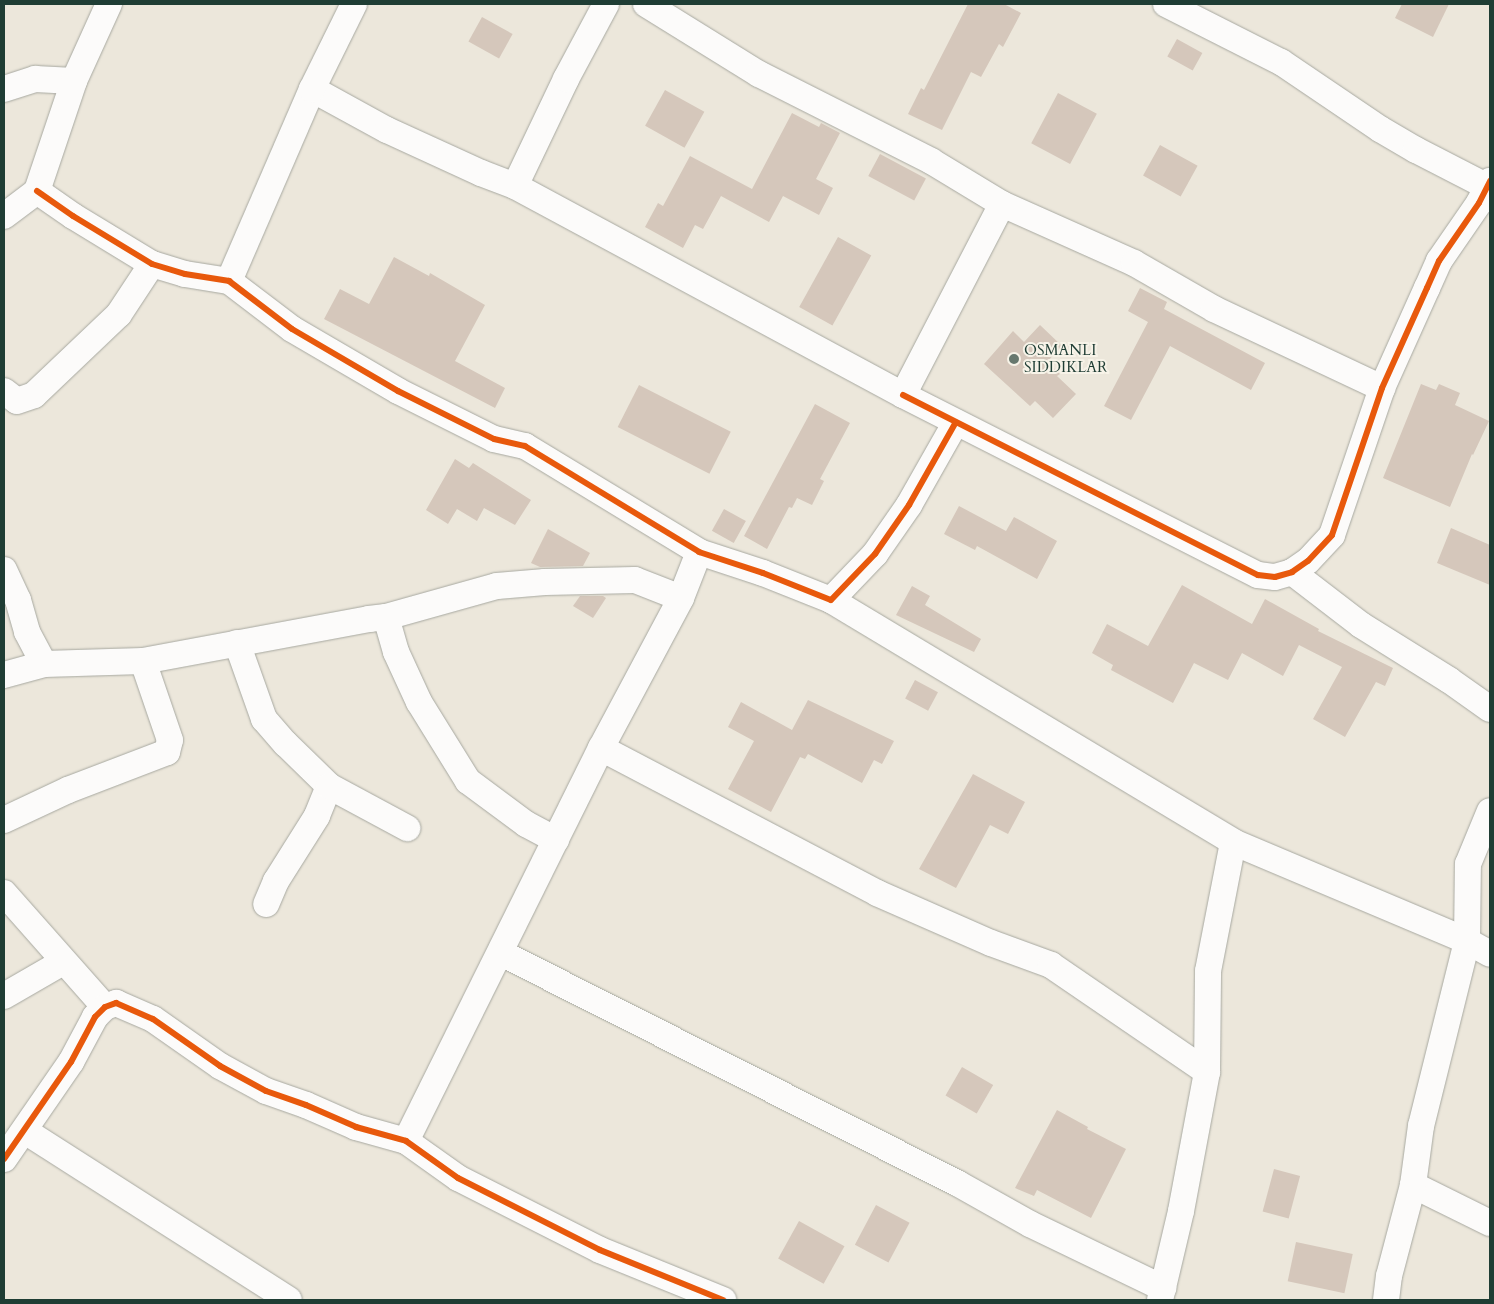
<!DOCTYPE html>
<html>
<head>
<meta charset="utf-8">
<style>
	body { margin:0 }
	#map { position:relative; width:1494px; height:1304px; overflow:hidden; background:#ece7db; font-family:Cardo,serif }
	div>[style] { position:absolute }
	.building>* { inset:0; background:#d5c7bb; transform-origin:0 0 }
	.roads { filter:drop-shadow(0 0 1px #a7a8a0) drop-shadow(0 0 1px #a7a8a0) }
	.minor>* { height:26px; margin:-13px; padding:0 13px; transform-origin:13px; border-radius:13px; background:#fcfbfa }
	.cycleway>* { height:6px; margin:-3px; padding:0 3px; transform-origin:3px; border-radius:3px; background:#e8590c }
	.dots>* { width:14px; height:14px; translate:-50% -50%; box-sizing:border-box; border:2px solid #f7f3e8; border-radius:50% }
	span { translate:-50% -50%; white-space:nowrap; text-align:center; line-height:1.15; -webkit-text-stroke:4px #f7f3e8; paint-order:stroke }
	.poi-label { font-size:15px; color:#1f3d34 }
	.left { translate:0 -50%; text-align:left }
	.frame { position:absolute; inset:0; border:5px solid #1f3d34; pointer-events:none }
</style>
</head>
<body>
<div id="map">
	<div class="building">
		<div style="clip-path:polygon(968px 4px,1004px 4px,1021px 13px,1003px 47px,999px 44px,981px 77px,971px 72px,942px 130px,908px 114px,921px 88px,924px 90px)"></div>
		<div style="clip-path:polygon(1402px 4px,1449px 4px,1433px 37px,1395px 18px)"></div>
		<div style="left:482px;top:17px;width:35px;height:28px;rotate:29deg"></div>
		<div style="left:1177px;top:39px;width:29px;height:20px;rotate:29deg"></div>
		<div style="left:665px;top:90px;width:45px;height:41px;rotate:29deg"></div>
		<div style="left:1058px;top:93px;width:44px;height:57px;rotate:28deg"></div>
		<div style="clip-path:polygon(792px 113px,819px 127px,821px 123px,840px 133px,816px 179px,833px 188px,819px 215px,783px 196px,769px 222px,721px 196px,703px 229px,695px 225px,683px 248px,645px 227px,658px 203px,663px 206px,690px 156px,752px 189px)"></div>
		<div style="left:1160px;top:145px;width:43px;height:35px;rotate:29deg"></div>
		<div style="left:880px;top:154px;width:52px;height:25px;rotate:28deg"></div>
		<div style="left:838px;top:237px;width:38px;height:80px;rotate:29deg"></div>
		<div style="clip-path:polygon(394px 257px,429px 276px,430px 273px,485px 305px,455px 361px,505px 388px,495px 408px,324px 319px,340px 289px,369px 304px)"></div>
		<div style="clip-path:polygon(1140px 288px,1167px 302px,1164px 309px,1265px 363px,1251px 390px,1170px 346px,1131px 420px,1104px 406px,1148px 322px,1128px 311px)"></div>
		<div style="clip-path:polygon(1040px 325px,1062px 346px,1047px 362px,1060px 374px,1057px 376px,1076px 394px,1053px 418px,1035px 401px,1030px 406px,984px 364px,1013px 331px,1024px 342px)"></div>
		<div style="clip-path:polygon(1421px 384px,1436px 390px,1439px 384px,1460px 393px,1455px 405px,1489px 421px,1473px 455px,1472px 454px,1450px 507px,1383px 478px)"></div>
		<div style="left:639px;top:385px;width:103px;height:47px;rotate:27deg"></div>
		<div style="clip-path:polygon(815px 404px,850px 423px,820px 479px,824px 481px,812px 505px,797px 498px,792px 508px,789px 507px,767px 549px,744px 536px)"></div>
		<div style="clip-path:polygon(455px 459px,469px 468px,473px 463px,531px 500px,515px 525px,484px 508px,477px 521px,457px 509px,448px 524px,426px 510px)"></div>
		<div style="clip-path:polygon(959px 506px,1006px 531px,1014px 517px,1057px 541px,1037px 579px,977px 546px,975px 550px,944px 534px)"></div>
		<div style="left:724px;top:509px;width:25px;height:25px;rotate:29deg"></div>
		<div style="clip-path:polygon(1451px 528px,1490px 545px,1490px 585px,1437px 563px)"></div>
		<div style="clip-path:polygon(548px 529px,590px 553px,583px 566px,540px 567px,531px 563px)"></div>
		<div style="clip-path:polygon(1182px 585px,1252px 624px,1265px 599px,1319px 629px,1318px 631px,1393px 668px,1385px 686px,1376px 682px,1345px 737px,1313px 719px,1342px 667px,1299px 645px,1283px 676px,1242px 653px,1228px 680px,1194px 663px,1173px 703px,1111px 670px,1113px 665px,1092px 653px,1107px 624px,1148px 646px)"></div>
		<div style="clip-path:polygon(912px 586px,930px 596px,925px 605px,981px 639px,974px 652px,896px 615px)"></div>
		<div style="clip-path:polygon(580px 596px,603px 596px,606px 598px,593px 618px,573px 606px)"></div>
		<div style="left:915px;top:680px;width:26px;height:21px;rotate:28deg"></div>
		<div style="clip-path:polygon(808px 700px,894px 741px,882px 764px,874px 760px,862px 783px,808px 754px,805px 759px,800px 757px,771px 812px,728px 789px,754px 741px,728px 727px,741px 702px,792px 730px)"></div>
		<div style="clip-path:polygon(973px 774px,1025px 802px,1008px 834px,990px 825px,956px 888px,919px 869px)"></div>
		<div style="left:962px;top:1067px;width:36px;height:33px;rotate:30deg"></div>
		<div style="clip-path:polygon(1057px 1110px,1088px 1127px,1087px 1129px,1126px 1149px,1091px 1218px,1037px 1190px,1034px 1196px,1015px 1188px)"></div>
		<div style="left:1274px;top:1169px;width:27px;height:44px;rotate:15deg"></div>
		<div style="left:876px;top:1205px;width:38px;height:45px;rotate:28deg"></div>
		<div style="left:799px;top:1221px;width:52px;height:43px;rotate:29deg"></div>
		<div style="left:1296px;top:1242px;width:58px;height:40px;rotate:12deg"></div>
	</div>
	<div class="roads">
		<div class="minor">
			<div style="left:646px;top:4px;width:133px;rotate:31.8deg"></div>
			<div style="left:759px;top:74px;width:193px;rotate:26.8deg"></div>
			<div style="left:931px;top:161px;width:83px;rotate:31.2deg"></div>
			<div style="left:1002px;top:204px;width:145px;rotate:24.1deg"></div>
			<div style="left:1134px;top:263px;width:92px;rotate:29.9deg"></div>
			<div style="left:1214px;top:309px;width:186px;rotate:25.2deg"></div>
			<div style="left:1166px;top:4px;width:129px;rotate:26.8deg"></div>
			<div style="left:1281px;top:62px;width:120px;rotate:34.1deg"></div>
			<div style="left:1380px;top:129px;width:42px;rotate:30.3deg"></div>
			<div style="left:1416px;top:150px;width:81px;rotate:27.2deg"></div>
			<div style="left:4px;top:89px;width:33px;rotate:-18deg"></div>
			<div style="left:35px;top:79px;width:39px;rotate:3deg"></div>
			<div style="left:312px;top:89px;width:85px;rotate:28.7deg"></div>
			<div style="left:387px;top:130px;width:103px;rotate:24.6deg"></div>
			<div style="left:481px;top:173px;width:36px;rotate:21deg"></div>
			<div style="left:515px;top:186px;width:119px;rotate:-64.5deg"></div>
			<div style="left:566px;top:79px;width:85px;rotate:-61.9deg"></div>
			<div style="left:515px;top:186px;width:441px;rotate:28.3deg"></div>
			<div style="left:903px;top:395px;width:215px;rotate:-62.6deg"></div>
			<div style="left:37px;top:191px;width:44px;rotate:34.8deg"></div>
			<div style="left:73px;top:216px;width:92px;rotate:31.3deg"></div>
			<div style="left:152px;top:264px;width:34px;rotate:17deg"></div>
			<div style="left:185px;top:274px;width:45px;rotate:9deg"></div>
			<div style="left:229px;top:281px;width:79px;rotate:37.3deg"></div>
			<div style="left:292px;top:329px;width:123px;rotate:30.3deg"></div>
			<div style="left:398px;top:391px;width:107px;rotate:26.6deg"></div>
			<div style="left:494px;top:439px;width:32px;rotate:13deg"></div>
			<div style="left:525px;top:446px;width:204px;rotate:31.3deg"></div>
			<div style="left:699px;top:552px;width:67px;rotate:18.2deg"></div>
			<div style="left:763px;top:573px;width:73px;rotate:21.7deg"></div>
			<div style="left:831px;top:600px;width:64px;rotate:-46.3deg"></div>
			<div style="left:875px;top:554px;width:60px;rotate:-55.2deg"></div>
			<div style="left:909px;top:505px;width:95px;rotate:-60.5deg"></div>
			<div style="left:4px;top:216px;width:41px;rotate:-37.1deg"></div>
			<div style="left:37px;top:191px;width:116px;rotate:-71.4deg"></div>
			<div style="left:74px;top:81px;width:85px;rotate:-65.6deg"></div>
			<div style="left:229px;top:281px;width:209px;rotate:-66.6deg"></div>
			<div style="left:312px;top:89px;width:95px;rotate:-63.7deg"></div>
			<div style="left:4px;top:391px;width:16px;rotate:38deg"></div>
			<div style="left:17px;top:401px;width:18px;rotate:-19deg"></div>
			<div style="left:34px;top:395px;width:117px;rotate:-43.6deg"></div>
			<div style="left:119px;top:314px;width:60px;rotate:-56.6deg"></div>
			<div style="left:903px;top:395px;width:398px;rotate:26.9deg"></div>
			<div style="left:1258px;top:575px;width:17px;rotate:7deg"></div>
			<div style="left:1275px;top:577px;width:18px;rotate:-16deg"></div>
			<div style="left:1292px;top:572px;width:19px;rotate:-35deg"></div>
			<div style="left:1308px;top:561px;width:35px;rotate:-47deg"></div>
			<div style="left:1332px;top:535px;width:155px;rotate:-71.2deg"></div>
			<div style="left:1382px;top:388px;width:110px;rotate:-65.8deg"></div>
			<div style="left:1427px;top:288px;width:30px;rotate:-66deg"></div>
			<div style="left:1439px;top:261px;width:70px;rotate:-55.4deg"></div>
			<div style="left:1479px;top:203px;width:25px;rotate:-63deg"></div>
			<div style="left:4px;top:570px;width:33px;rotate:65deg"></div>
			<div style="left:18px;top:600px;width:33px;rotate:74deg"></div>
			<div style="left:27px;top:632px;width:36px;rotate:62deg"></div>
			<div style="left:1292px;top:572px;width:87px;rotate:37.5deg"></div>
			<div style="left:1361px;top:625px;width:104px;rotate:32deg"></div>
			<div style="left:1449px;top:680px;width:50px;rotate:35.3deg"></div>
			<div style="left:831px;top:600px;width:469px;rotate:31deg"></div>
			<div style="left:1233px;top:842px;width:254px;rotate:22.9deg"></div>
			<div style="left:1467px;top:941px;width:26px;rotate:29deg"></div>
			<div style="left:386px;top:617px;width:36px;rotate:74deg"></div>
			<div style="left:396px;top:652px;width:55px;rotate:65.3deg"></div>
			<div style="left:419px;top:702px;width:93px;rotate:58.2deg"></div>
			<div style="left:468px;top:781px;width:72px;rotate:36.6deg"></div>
			<div style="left:526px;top:824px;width:34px;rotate:28deg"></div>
			<div style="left:237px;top:643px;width:81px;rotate:70.4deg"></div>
			<div style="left:264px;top:719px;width:33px;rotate:49deg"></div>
			<div style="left:286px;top:744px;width:60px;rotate:44.3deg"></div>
			<div style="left:329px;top:786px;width:32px;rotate:112deg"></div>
			<div style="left:317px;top:816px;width:77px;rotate:122.2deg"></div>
			<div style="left:276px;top:881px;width:25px;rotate:113deg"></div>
			<div style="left:4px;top:675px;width:41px;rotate:-15.4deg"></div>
			<div style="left:44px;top:664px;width:99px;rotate:-1.7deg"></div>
			<div style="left:143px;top:661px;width:230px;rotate:-10.5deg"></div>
			<div style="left:369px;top:619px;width:17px;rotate:-7deg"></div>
			<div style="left:386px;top:617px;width:115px;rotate:-15.6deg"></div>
			<div style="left:497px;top:586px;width:48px;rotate:-4.8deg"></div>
			<div style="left:545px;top:582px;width:90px;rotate:-1.3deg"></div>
			<div style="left:635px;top:580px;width:49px;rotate:21.4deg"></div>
			<div style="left:601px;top:748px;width:312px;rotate:27.7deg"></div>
			<div style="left:877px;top:893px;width:124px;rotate:23.7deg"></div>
			<div style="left:991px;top:943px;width:64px;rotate:20.1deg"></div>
			<div style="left:1051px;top:965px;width:189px;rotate:34.4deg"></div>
			<div style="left:329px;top:786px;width:89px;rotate:28.3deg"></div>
			<div style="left:4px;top:820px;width:71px;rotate:-25.1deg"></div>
			<div style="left:68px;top:790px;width:106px;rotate:-21deg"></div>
			<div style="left:167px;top:752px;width:12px;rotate:-76deg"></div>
			<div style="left:170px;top:740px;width:83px;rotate:-108.9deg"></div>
			<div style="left:4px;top:893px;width:152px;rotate:48.5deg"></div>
			<div style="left:501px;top:953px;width:511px;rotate:26.77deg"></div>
			<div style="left:957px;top:1183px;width:84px;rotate:29.3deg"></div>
			<div style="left:1030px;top:1224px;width:148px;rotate:25.7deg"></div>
			<div style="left:4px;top:996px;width:68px;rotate:-30deg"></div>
			<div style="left:25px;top:1131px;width:313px;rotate:32.6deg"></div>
			<div style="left:406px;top:1141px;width:439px;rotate:-63.6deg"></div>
			<div style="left:601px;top:748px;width:170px;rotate:-61.9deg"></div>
			<div style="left:681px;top:598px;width:49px;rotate:-68.6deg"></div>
			<div style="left:4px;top:1159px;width:118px;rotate:-55.4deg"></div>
			<div style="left:71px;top:1062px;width:51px;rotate:-61.9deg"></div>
			<div style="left:95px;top:1017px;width:14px;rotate:-45deg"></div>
			<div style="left:105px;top:1007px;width:12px;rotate:-20deg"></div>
			<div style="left:116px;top:1003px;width:40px;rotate:23.4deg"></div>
			<div style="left:153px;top:1019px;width:82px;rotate:35deg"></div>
			<div style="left:220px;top:1066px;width:52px;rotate:28.5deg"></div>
			<div style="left:266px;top:1091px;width:42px;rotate:19.3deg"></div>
			<div style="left:306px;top:1105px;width:55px;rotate:23.7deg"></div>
			<div style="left:356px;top:1127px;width:52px;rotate:15.6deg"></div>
			<div style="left:406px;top:1141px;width:64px;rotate:35.4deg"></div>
			<div style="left:458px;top:1178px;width:159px;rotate:26.9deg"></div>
			<div style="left:600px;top:1250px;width:133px;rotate:22.1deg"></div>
			<div style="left:1413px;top:1185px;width:86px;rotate:26.3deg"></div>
			<div style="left:1160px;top:1300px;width:91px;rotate:-76.7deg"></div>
			<div style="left:1181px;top:1211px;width:141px;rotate:-79.4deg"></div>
			<div style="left:1207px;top:1072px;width:101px;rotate:-89.4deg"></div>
			<div style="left:1208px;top:971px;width:131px;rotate:-79deg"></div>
			<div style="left:1386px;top:1300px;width:24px;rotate:-83deg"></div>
			<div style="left:1389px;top:1276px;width:94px;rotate:-75.2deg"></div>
			<div style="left:1413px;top:1185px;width:60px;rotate:-82.3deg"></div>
			<div style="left:1421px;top:1126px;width:191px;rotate:-76deg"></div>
			<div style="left:1467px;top:941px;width:77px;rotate:-89.3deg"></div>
			<div style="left:1468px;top:864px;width:57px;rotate:-67.5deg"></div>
		</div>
	</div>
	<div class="cycleway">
		<div style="left:37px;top:191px;width:44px;rotate:34.8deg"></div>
		<div style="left:73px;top:216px;width:92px;rotate:31.3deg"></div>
		<div style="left:152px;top:264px;width:34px;rotate:17deg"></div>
		<div style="left:185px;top:274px;width:45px;rotate:9deg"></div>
		<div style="left:229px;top:281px;width:79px;rotate:37.3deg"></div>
		<div style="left:292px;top:329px;width:123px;rotate:30.3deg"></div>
		<div style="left:398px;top:391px;width:107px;rotate:26.6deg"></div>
		<div style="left:494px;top:439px;width:32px;rotate:13deg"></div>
		<div style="left:525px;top:446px;width:204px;rotate:31.3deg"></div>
		<div style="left:699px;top:552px;width:67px;rotate:18.2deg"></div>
		<div style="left:763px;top:573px;width:73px;rotate:21.7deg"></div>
		<div style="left:831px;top:600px;width:64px;rotate:-46.3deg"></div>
		<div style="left:875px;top:554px;width:60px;rotate:-55.2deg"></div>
		<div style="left:909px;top:505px;width:95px;rotate:-60.5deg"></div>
		<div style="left:903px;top:395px;width:398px;rotate:26.9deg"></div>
		<div style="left:1258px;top:575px;width:17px;rotate:7deg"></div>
		<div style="left:1275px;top:577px;width:18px;rotate:-16deg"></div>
		<div style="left:1292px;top:572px;width:19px;rotate:-35deg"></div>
		<div style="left:1308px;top:561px;width:35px;rotate:-47deg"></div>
		<div style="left:1332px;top:535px;width:155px;rotate:-71.2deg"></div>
		<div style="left:1382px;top:388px;width:110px;rotate:-65.8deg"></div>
		<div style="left:1427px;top:288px;width:30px;rotate:-66deg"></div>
		<div style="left:1439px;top:261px;width:70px;rotate:-55.4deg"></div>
		<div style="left:1479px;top:203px;width:25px;rotate:-63deg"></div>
		<div style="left:4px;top:1159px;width:118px;rotate:-55.4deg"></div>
		<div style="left:71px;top:1062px;width:51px;rotate:-61.9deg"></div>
		<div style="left:95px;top:1017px;width:14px;rotate:-45deg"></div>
		<div style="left:105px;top:1007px;width:12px;rotate:-20deg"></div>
		<div style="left:116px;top:1003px;width:40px;rotate:23.4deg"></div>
		<div style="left:153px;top:1019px;width:82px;rotate:35deg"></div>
		<div style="left:220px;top:1066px;width:52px;rotate:28.5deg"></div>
		<div style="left:266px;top:1091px;width:42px;rotate:19.3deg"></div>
		<div style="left:306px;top:1105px;width:55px;rotate:23.7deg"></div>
		<div style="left:356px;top:1127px;width:52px;rotate:15.6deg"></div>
		<div style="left:406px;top:1141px;width:64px;rotate:35.4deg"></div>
		<div style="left:458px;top:1178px;width:159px;rotate:26.9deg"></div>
		<div style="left:600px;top:1250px;width:133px;rotate:22.1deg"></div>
	</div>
	<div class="dots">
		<div style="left:1014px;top:359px;background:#67786e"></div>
	</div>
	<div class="poi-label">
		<span class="left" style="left:1024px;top:359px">OSMANLI<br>SIDDIKLAR</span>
	</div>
	<div class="frame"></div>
</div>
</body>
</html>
